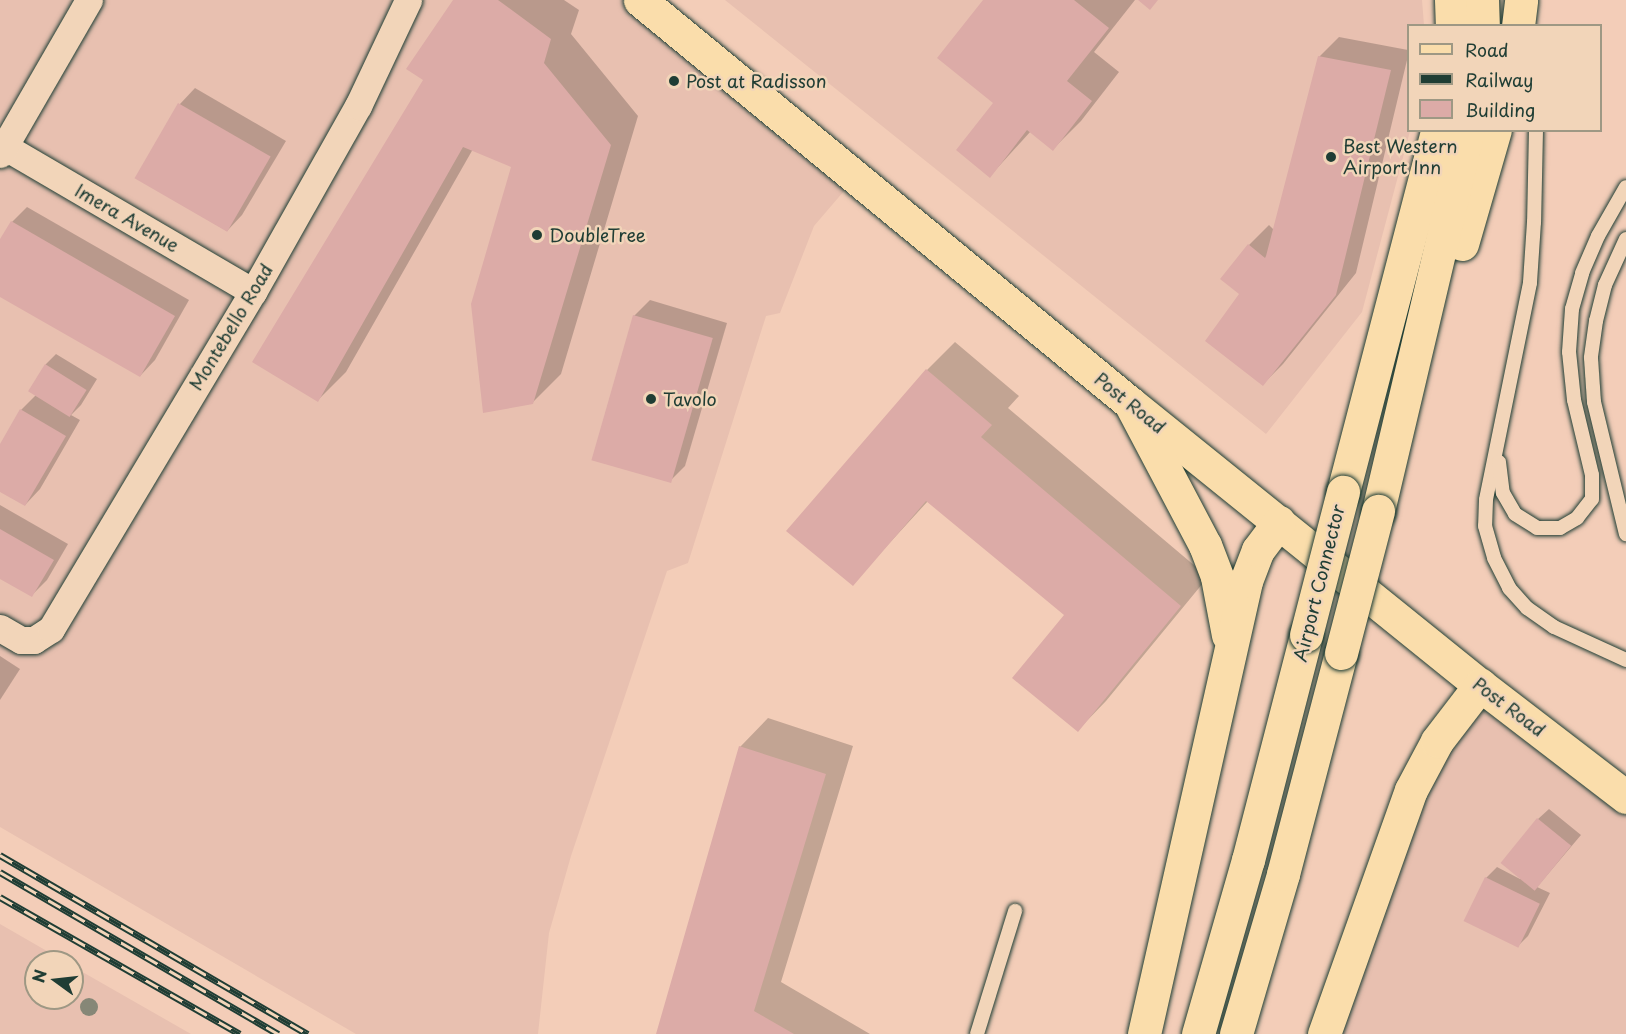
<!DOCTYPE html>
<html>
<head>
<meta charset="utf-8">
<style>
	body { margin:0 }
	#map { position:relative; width:1626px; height:1034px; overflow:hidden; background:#f3cdb8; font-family:"Playpen Sans",sans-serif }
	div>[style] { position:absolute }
	.built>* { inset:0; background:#e8c0b0 }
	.shadow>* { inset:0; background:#0003 }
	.building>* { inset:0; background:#dcaba7; transform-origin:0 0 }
	.roads { filter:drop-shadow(0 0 2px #1f3d34) drop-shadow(0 0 2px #1f3d34) }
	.service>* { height:14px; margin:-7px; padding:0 7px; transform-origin:7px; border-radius:7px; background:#f2d5b9 }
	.minor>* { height:27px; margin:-13.5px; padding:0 13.5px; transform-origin:13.5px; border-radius:13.5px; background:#f2d5b9 }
	.primary>* { height:33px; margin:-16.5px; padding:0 16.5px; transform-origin:16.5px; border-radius:16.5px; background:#faddab }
	.motorway>* { height:33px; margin:-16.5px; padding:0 16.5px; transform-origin:16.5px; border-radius:16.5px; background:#faddab }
	.rail>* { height:7px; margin-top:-3.5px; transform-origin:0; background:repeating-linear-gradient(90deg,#f2d5b9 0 14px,#1f3d34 0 28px); box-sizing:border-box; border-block:2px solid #1f3d34 }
	.bridges { filter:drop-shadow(0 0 2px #1f3d34) drop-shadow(0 0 2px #1f3d34) }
	.motorway-bridge>* { height:33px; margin:-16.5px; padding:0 16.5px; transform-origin:16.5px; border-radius:16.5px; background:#faddab }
	.trees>* { width:18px; height:18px; margin:-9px; border-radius:50%; background:#868777 }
	.dots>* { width:16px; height:16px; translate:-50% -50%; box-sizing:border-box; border:3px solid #f2d5b9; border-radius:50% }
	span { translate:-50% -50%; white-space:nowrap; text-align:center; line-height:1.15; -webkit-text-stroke:5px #f2d5b9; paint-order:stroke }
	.poi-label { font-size:18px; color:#1f3d34 }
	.left { translate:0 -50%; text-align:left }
	.street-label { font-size:18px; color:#1f3d34 }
	.legend { position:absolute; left:1407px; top:24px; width:195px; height:108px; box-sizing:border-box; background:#f2d5b9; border:2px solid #9e9884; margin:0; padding:8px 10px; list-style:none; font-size:18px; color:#1f3d34 }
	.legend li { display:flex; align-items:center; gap:12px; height:30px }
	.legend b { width:30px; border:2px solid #9e9884 }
	.north { position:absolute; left:24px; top:950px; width:60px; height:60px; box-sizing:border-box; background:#f2d5b9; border:2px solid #9e9884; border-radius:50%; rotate:285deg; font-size:16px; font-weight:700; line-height:24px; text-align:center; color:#1f3d34 }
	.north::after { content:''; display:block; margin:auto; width:21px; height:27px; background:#1f3d34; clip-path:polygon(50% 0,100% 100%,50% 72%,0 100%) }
</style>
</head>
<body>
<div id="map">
	<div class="built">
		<div style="clip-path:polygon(0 0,645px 0,856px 177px,814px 226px,780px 313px,766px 316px,688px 563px,667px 571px,571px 856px,549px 933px,538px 1034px,356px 1034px,0 827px)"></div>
		<div style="clip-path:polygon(725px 0,1422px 0,1424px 25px,1408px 26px,1410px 131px,1362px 312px,1266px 434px)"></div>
		<div style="clip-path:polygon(1492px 688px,1626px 793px,1626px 1034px,1332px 1034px,1416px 790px)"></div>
		<div style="clip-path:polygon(0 924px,66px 962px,36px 962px,36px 998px,72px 998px,72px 966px,191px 1034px,0 1034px)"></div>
	</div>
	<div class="shadow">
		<div style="clip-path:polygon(455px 0,564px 0,579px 10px,571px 34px,638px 116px,561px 374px,533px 402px,513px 166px,473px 149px,346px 372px,318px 400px,425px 80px)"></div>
		<div style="clip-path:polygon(985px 0,1135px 0,1094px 52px,1119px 72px,1081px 121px,1053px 149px,1031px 131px,990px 176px,995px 103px)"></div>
		<div style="clip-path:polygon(1339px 37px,1408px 50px,1408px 56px,1356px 273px,1283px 364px,1263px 384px,1241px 294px,1249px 245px,1269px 225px,1274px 230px,1319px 57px)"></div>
		<div style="clip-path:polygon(195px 88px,286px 141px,242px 215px,227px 231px,137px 178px,180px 104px)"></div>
		<div style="clip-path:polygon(27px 207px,189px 300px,155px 360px,140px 376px,0 295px,0 242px,12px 222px)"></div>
		<div style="clip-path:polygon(650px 300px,727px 323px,685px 466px,669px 482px,634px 316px)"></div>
		<div style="clip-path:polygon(955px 342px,1019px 396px,1008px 408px,1208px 577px,1106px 701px,1078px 730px,1066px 615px,928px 501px,852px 584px,927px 370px)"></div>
		<div style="clip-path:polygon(56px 354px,97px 379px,81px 405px,71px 415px,80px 420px,40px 489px,25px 505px,0 490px,0 447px,21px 410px,37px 394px,30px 390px,46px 364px)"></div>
		<div style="clip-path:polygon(0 505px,68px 544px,47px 580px,32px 595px,0 577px)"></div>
		<div style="clip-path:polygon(0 656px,20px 669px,0 700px)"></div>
		<div style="clip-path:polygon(768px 718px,853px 746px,781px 982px,870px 1034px,657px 1034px,740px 747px)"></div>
		<div style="clip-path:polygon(1549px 809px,1581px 835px,1537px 887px,1550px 893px,1528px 936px,1518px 946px,1486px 878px,1497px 867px,1520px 879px,1538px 819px)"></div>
	</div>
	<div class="building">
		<div style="clip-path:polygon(453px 0,498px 0,551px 39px,544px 63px,611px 145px,533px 404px,483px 413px,471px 304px,511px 167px,463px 147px,318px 402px,252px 362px,423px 80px,406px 69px)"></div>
		<div style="clip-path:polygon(983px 0,1074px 0,1109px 28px,1067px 81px,1092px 101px,1053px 151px,1027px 130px,990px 178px,956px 150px,993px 103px,937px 58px)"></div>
		<div style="clip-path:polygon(1138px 0,1158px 0,1150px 10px)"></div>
		<div style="clip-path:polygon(1318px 56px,1391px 70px,1336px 295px,1263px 386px,1205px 341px,1239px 294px,1220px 279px,1248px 244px,1265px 258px,1266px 256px)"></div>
		<div style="left:178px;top:103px;width:107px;height:87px;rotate:30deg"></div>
		<div style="clip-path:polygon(11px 221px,175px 316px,140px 377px,0 297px,0 239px)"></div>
		<div style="left:633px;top:315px;width:83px;height:151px;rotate:16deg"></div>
		<div style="left:45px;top:364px;width:49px;height:32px;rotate:32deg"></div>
		<div style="clip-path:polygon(926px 369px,992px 425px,981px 437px,1181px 606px,1078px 732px,1012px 678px,1064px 615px,926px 501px,853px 586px,786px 531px)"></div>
		<div style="clip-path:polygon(20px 409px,66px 436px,25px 506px,0 492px,0 444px)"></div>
		<div style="clip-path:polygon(0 529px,54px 560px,32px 597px,0 579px)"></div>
		<div style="clip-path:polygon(739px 746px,826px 774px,754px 1011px,794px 1034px,656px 1034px)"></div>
		<div style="left:1537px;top:818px;width:44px;height:58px;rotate:39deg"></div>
		<div style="left:1485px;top:877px;width:61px;height:49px;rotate:26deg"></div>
	</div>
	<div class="roads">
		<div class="service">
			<div style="left:1536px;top:130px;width:92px;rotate:91.2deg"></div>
			<div style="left:1534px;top:222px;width:61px;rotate:93.8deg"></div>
			<div style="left:1530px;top:283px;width:221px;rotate:101.5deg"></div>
			<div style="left:1486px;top:500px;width:26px;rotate:92deg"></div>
			<div style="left:1485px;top:526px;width:33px;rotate:74deg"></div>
			<div style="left:1494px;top:558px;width:34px;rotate:63deg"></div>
			<div style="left:1509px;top:588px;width:27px;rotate:48deg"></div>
			<div style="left:1527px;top:608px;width:33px;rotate:35deg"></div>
			<div style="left:1554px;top:627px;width:79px;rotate:24.6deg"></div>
			<div style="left:1626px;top:239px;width:51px;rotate:114.5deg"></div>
			<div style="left:1605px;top:285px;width:37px;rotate:104deg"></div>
			<div style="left:1596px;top:321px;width:37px;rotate:98deg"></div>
			<div style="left:1591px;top:358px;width:44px;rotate:86.1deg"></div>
			<div style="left:1594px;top:402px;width:136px;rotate:76.4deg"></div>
			<div style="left:1499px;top:462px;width:31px;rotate:83deg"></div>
			<div style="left:1503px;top:493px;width:24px;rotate:60deg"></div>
			<div style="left:1515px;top:514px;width:26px;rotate:32deg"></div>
			<div style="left:1537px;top:528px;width:23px"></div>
			<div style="left:1560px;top:528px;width:20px;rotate:-30deg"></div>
			<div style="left:1577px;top:518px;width:24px;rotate:-52deg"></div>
			<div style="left:1592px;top:499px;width:24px;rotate:-90deg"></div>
			<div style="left:1592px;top:475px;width:77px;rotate:-103.5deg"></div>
			<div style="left:1574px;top:400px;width:48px;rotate:-95.9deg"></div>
			<div style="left:1569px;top:352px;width:43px;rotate:-86deg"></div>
			<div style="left:1572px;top:309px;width:37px;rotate:-74deg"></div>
			<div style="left:1582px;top:273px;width:40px;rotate:-66.6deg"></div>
			<div style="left:1598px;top:236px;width:56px;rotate:-60.3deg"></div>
			<div style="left:977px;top:1034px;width:129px;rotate:-72.8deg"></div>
		</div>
		<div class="minor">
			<div style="left:0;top:144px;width:293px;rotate:30.3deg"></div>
			<div style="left:0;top:154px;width:178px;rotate:-60deg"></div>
			<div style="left:0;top:628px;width:24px;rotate:30deg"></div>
			<div style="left:21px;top:640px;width:13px"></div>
			<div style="left:34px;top:640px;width:20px;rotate:-33deg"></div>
			<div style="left:51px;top:629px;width:393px;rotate:-59.1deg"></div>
			<div style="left:253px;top:292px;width:214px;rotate:-60.6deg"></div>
			<div style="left:358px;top:106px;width:117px;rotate:-64.7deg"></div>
		</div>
		<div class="primary">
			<div style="left:640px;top:0;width:634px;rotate:39.44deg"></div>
			<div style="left:1130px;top:403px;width:449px;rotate:38.9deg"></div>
			<div style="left:1480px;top:685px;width:184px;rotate:37.5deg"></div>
		</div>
		<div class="motorway">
			<div style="left:1451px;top:0;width:26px;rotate:88deg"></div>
			<div style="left:1482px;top:0;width:26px;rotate:88deg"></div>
			<div style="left:1518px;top:26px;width:26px;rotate:-83deg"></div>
			<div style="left:1462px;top:244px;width:119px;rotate:-73.9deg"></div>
			<div style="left:1130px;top:403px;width:161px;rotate:62.2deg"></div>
			<div style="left:1205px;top:545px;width:34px;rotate:69deg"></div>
			<div style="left:1217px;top:577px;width:59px;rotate:79.3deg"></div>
			<div style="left:1343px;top:492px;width:374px;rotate:-75.4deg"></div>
			<div style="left:1378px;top:511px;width:391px;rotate:-76.7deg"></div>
			<div style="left:1144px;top:1034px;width:464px;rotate:-77.3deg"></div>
			<div style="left:1246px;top:581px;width:33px;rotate:-69deg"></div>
			<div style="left:1258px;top:550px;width:35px;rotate:-53deg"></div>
			<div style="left:1198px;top:1034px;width:181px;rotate:-74deg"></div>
			<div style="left:1248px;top:860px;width:232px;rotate:-75.5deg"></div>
			<div style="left:1236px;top:1034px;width:167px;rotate:-73.6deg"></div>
			<div style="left:1283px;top:874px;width:228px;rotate:-75.3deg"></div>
			<div style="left:1324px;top:1034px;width:259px;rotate:-70.4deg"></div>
			<div style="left:1411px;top:790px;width:55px;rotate:-62deg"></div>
			<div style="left:1437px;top:741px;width:71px;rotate:-52.5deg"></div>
		</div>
	</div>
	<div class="rail">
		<div style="left:0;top:855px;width:356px;rotate:30.2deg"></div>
		<div style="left:0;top:872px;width:322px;rotate:30.2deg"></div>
		<div style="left:0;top:897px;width:276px;rotate:29.7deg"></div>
	</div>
	<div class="bridges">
		<div class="motorway-bridge">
			<div style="left:1306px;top:635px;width:148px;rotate:-75.5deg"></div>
			<div style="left:1341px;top:653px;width:147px;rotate:-75.4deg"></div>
		</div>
	</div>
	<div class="trees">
		<div style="left:89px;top:1007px"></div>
	</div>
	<div class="dots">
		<div style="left:674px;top:81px;background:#1f3d34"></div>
		<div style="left:1331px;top:157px;background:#1f3d34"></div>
		<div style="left:537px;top:235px;background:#1f3d34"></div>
		<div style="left:651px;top:399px;background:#1f3d34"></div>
	</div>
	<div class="poi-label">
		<span class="left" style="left:686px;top:81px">Post at Radisson</span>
		<span class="left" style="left:1343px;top:157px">Best Western<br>Airport Inn</span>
		<span class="left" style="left:549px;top:235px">DoubleTree</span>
		<span class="left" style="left:663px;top:399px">Tavolo</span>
	</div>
	<div class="street-label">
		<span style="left:127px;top:218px;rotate:30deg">Imera Avenue</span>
		<span style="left:231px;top:327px;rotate:-59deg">Montebello Road</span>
		<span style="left:1130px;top:403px;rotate:39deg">Post Road</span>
		<span style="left:1319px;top:583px;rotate:-76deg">Airport Connector</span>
		<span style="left:1509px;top:707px;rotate:37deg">Post Road</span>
	</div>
	<ul class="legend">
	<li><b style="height:8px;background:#faddab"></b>Road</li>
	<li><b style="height:8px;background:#1f3d34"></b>Railway</li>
	<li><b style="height:16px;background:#dcaba7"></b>Building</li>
	</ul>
	<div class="north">N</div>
</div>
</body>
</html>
